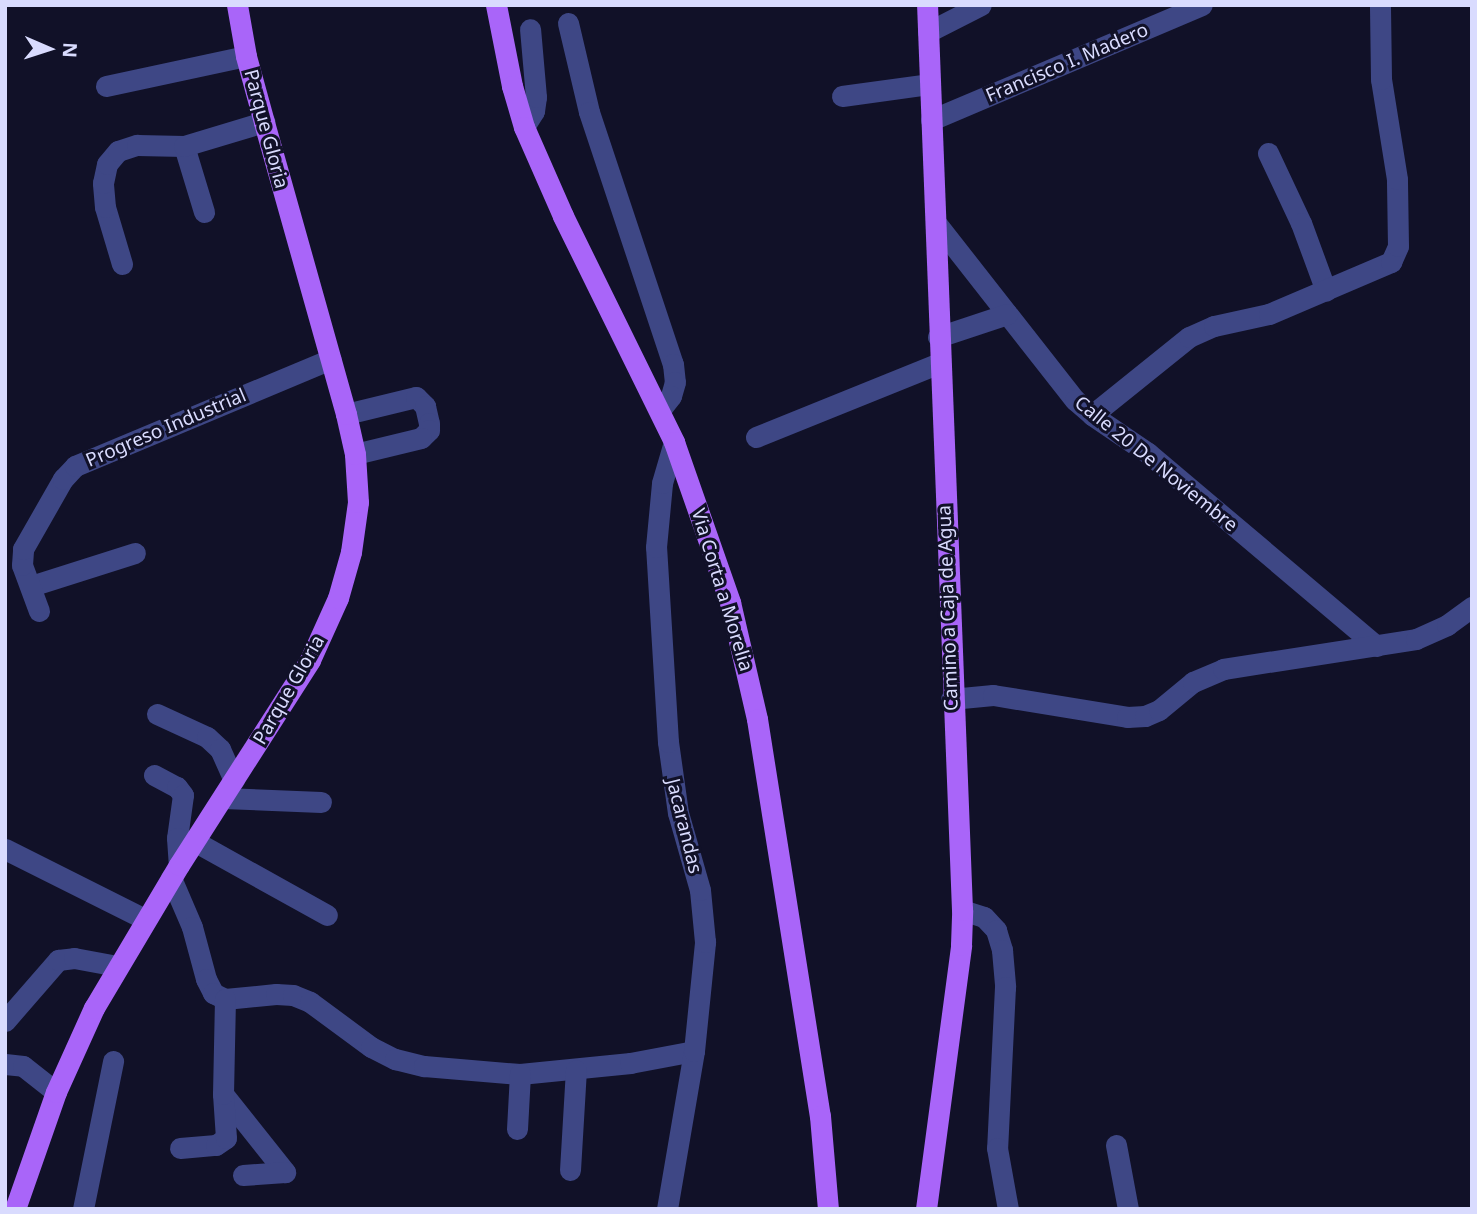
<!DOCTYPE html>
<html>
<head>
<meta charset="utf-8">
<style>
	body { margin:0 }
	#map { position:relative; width:1477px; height:1214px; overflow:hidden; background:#111128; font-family:"Noto Sans",sans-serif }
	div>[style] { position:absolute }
	.minor>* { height:21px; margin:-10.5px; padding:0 10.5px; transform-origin:10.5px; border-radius:10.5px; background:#3e4785 }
	.major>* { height:21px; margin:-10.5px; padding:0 10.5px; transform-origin:10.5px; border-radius:10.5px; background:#a965f9 }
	span { translate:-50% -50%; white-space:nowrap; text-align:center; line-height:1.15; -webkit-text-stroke:6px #111128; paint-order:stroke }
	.street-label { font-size:19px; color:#d9dbfe }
	.frame { position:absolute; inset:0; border:7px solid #d9dbfe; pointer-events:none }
	.north { position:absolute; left:14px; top:14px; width:70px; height:70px; -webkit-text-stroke:5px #111128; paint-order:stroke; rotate:93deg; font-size:19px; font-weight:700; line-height:28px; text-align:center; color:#d9dbfe }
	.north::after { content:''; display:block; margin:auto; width:24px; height:32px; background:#d9dbfe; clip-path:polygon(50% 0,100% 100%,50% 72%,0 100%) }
</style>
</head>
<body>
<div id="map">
	<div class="minor">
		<div style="left:568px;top:23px;width:91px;rotate:76.7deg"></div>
		<div style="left:589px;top:112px;width:266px;rotate:71.6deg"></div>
		<div style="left:673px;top:364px;width:18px;rotate:84deg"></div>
		<div style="left:675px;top:382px;width:15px;rotate:106deg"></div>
		<div style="left:671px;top:396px;width:18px;rotate:128deg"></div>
		<div style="left:928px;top:32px;width:59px;rotate:-27deg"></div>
		<div style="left:106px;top:86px;width:143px;rotate:-12.1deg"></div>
		<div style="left:842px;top:96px;width:89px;rotate:-7.8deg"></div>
		<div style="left:931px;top:120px;width:294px;rotate:-23deg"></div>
		<div style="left:524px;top:127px;width:19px;rotate:-58deg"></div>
		<div style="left:534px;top:111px;width:14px;rotate:-82deg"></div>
		<div style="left:536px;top:97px;width:68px;rotate:-95deg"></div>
		<div style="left:184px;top:146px;width:69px;rotate:73.1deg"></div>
		<div style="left:1268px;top:153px;width:77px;rotate:64.8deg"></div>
		<div style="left:1301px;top:223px;width:72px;rotate:69.8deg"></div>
		<div style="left:936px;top:223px;width:225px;rotate:51.9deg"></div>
		<div style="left:1075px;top:400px;width:23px;rotate:41deg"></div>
		<div style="left:1092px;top:415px;width:68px;rotate:34.2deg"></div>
		<div style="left:1148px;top:453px;width:299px;rotate:40.2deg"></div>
		<div style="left:122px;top:264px;width:59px;rotate:-106.6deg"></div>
		<div style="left:105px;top:207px;width:24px;rotate:-95deg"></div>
		<div style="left:103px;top:183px;width:19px;rotate:-78deg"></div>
		<div style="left:107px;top:164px;width:17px;rotate:-50deg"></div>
		<div style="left:118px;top:151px;width:20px;rotate:-18deg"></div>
		<div style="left:137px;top:145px;width:47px;rotate:1.2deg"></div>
		<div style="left:184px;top:146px;width:84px;rotate:-16.7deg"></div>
		<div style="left:938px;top:337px;width:73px;rotate:-18.4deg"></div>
		<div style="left:346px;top:414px;width:72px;rotate:-13.7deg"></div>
		<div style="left:416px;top:397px;width:13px;rotate:45deg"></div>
		<div style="left:425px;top:406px;width:17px;rotate:77deg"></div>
		<div style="left:429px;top:423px;width:7px;rotate:90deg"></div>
		<div style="left:429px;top:430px;width:11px;rotate:135deg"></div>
		<div style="left:421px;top:438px;width:68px;rotate:166.4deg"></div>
		<div style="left:1092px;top:415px;width:124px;rotate:-38.8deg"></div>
		<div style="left:1189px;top:337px;width:27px;rotate:-24deg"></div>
		<div style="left:1214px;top:326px;width:56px;rotate:-12.3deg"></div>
		<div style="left:1269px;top:314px;width:133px;rotate:-23.1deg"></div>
		<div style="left:1391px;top:262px;width:17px;rotate:-66deg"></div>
		<div style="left:1398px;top:246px;width:67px;rotate:-90.9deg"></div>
		<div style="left:1397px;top:179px;width:101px;rotate:-99.1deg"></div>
		<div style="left:1381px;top:79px;width:74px;rotate:-90.8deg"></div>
		<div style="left:756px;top:437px;width:197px;rotate:-22deg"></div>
		<div style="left:31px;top:586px;width:109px;rotate:-17.6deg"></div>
		<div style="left:39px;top:611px;width:49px;rotate:-110.3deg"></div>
		<div style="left:22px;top:565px;width:16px;rotate:-86deg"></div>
		<div style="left:23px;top:549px;width:81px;rotate:-60.3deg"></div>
		<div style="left:63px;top:479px;width:18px;rotate:-47deg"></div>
		<div style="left:75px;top:466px;width:277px;rotate:-22.7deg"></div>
		<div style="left:951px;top:699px;width:42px;rotate:-5.4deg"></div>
		<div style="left:993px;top:695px;width:136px;rotate:9.3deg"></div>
		<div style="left:1127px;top:717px;width:18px;rotate:-3deg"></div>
		<div style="left:1145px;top:716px;width:15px;rotate:-23deg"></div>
		<div style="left:1159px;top:710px;width:44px;rotate:-39.5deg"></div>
		<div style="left:1193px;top:682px;width:33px;rotate:-23deg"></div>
		<div style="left:1223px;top:669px;width:195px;rotate:-8.8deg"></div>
		<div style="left:1416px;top:639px;width:34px;rotate:-24deg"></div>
		<div style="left:1447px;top:625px;width:31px;rotate:-36deg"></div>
		<div style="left:157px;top:714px;width:55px;rotate:24.7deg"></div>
		<div style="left:207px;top:737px;width:18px;rotate:43deg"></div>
		<div style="left:220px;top:749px;width:34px;rotate:66deg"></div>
		<div style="left:154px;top:775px;width:26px;rotate:28deg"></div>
		<div style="left:177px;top:787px;width:10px;rotate:53deg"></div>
		<div style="left:183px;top:795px;width:43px;rotate:97.9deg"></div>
		<div style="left:177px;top:838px;width:27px;rotate:86deg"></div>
		<div style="left:223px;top:798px;width:98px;rotate:2.3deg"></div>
		<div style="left:194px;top:841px;width:152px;rotate:29.1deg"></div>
		<div style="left:5px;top:849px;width:157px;rotate:26.6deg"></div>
		<div style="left:171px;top:878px;width:53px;rotate:66.8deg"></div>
		<div style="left:192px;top:927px;width:54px;rotate:74.9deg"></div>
		<div style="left:206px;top:979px;width:16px;rotate:63deg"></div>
		<div style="left:213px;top:993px;width:13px;rotate:27deg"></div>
		<div style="left:225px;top:999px;width:51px;rotate:-5.6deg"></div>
		<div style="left:276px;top:994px;width:17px;rotate:3deg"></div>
		<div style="left:293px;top:995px;width:18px;rotate:22deg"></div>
		<div style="left:310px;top:1002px;width:76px;rotate:36.4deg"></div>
		<div style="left:371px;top:1047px;width:27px;rotate:27deg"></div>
		<div style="left:395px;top:1059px;width:30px;rotate:14deg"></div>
		<div style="left:424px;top:1066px;width:96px;rotate:4.8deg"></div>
		<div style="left:520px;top:1074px;width:111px;rotate:-5.7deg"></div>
		<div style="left:630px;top:1063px;width:65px;rotate:-10.6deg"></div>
		<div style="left:962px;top:910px;width:23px;rotate:18deg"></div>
		<div style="left:984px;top:917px;width:18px;rotate:47deg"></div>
		<div style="left:996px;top:930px;width:21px;rotate:73deg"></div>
		<div style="left:1002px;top:950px;width:37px;rotate:85deg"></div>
		<div style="left:1005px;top:987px;width:161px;rotate:92.8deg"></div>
		<div style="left:997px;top:1148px;width:62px;rotate:79.8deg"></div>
		<div style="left:5px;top:1021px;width:81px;rotate:-49deg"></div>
		<div style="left:58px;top:960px;width:16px;rotate:-7deg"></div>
		<div style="left:74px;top:958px;width:44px;rotate:10.5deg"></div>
		<div style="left:5px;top:1064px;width:18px;rotate:6deg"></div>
		<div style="left:23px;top:1066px;width:42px;rotate:38.2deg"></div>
		<div style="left:223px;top:1094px;width:100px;rotate:51.5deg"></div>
		<div style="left:517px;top:1129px;width:55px;rotate:-86.9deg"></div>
		<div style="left:1116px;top:1145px;width:65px;rotate:79.4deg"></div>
		<div style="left:180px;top:1148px;width:36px;rotate:-5deg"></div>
		<div style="left:216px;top:1145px;width:12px;rotate:-35deg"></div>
		<div style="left:226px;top:1138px;width:44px;rotate:-93.9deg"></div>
		<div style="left:223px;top:1094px;width:95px;rotate:-88.8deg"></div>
		<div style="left:570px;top:1170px;width:100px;rotate:-86.6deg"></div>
		<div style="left:243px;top:1175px;width:42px;rotate:-4.1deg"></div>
		<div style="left:83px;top:1209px;width:151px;rotate:-78.5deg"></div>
		<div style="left:667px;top:1209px;width:160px;rotate:-80.3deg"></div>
		<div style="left:694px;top:1051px;width:110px;rotate:-84.2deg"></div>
		<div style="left:705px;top:942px;width:52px;rotate:-95.5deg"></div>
		<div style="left:700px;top:890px;width:80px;rotate:-105.9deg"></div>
		<div style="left:678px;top:813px;width:72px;rotate:-98deg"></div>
		<div style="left:668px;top:742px;width:195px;rotate:-93.5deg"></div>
		<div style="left:656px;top:547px;width:64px;rotate:-84.6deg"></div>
		<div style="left:662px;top:483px;width:43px;rotate:-73.7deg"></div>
	</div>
	<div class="major">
		<div style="left:496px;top:5px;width:83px;rotate:78.8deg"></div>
		<div style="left:512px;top:86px;width:43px;rotate:73.7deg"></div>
		<div style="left:524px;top:127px;width:97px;rotate:66.3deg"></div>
		<div style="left:563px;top:216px;width:252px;rotate:63.8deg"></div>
		<div style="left:674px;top:442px;width:170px;rotate:70.7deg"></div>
		<div style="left:730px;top:602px;width:120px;rotate:77deg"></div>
		<div style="left:757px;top:719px;width:402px;rotate:81deg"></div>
		<div style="left:820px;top:1116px;width:93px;rotate:85.1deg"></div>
		<div style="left:15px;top:1209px;width:124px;rotate:-70.7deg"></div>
		<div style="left:56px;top:1092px;width:92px;rotate:-65.7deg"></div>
		<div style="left:94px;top:1008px;width:166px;rotate:-59.3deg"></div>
		<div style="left:179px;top:865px;width:243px;rotate:-57.4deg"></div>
		<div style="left:310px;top:660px;width:68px;rotate:-65.7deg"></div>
		<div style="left:338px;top:598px;width:48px;rotate:-74.2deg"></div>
		<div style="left:351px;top:552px;width:50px;rotate:-82deg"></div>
		<div style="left:358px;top:502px;width:48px;rotate:-93.6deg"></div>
		<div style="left:355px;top:454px;width:41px;rotate:-102.7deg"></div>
		<div style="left:346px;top:414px;width:303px;rotate:-105.7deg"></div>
		<div style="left:264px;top:122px;width:68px;rotate:-105.3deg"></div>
		<div style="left:246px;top:56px;width:52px;rotate:-100deg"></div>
		<div style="left:926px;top:1209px;width:266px;rotate:-82.4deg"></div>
		<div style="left:961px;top:945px;width:35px;rotate:-88deg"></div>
		<div style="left:962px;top:910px;width:906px;rotate:-92.21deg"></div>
	</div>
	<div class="street-label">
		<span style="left:1067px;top:63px;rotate:-23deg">Francisco I. Madero</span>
		<span style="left:266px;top:129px;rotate:75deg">Parque Gloria</span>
		<span style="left:166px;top:428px;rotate:-23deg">Progreso Industrial</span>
		<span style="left:1156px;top:464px;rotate:39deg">Calle 20 De Noviembre</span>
		<span style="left:722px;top:590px;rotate:73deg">Via Corta a Morelia</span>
		<span style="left:948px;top:608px;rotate:-92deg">Camino a Caja de Agua</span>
		<span style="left:289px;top:690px;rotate:-60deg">Parque Gloria</span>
		<span style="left:684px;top:826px;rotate:76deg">Jacarandas</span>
	</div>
	<div class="frame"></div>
	<div class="north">N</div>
</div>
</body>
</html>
